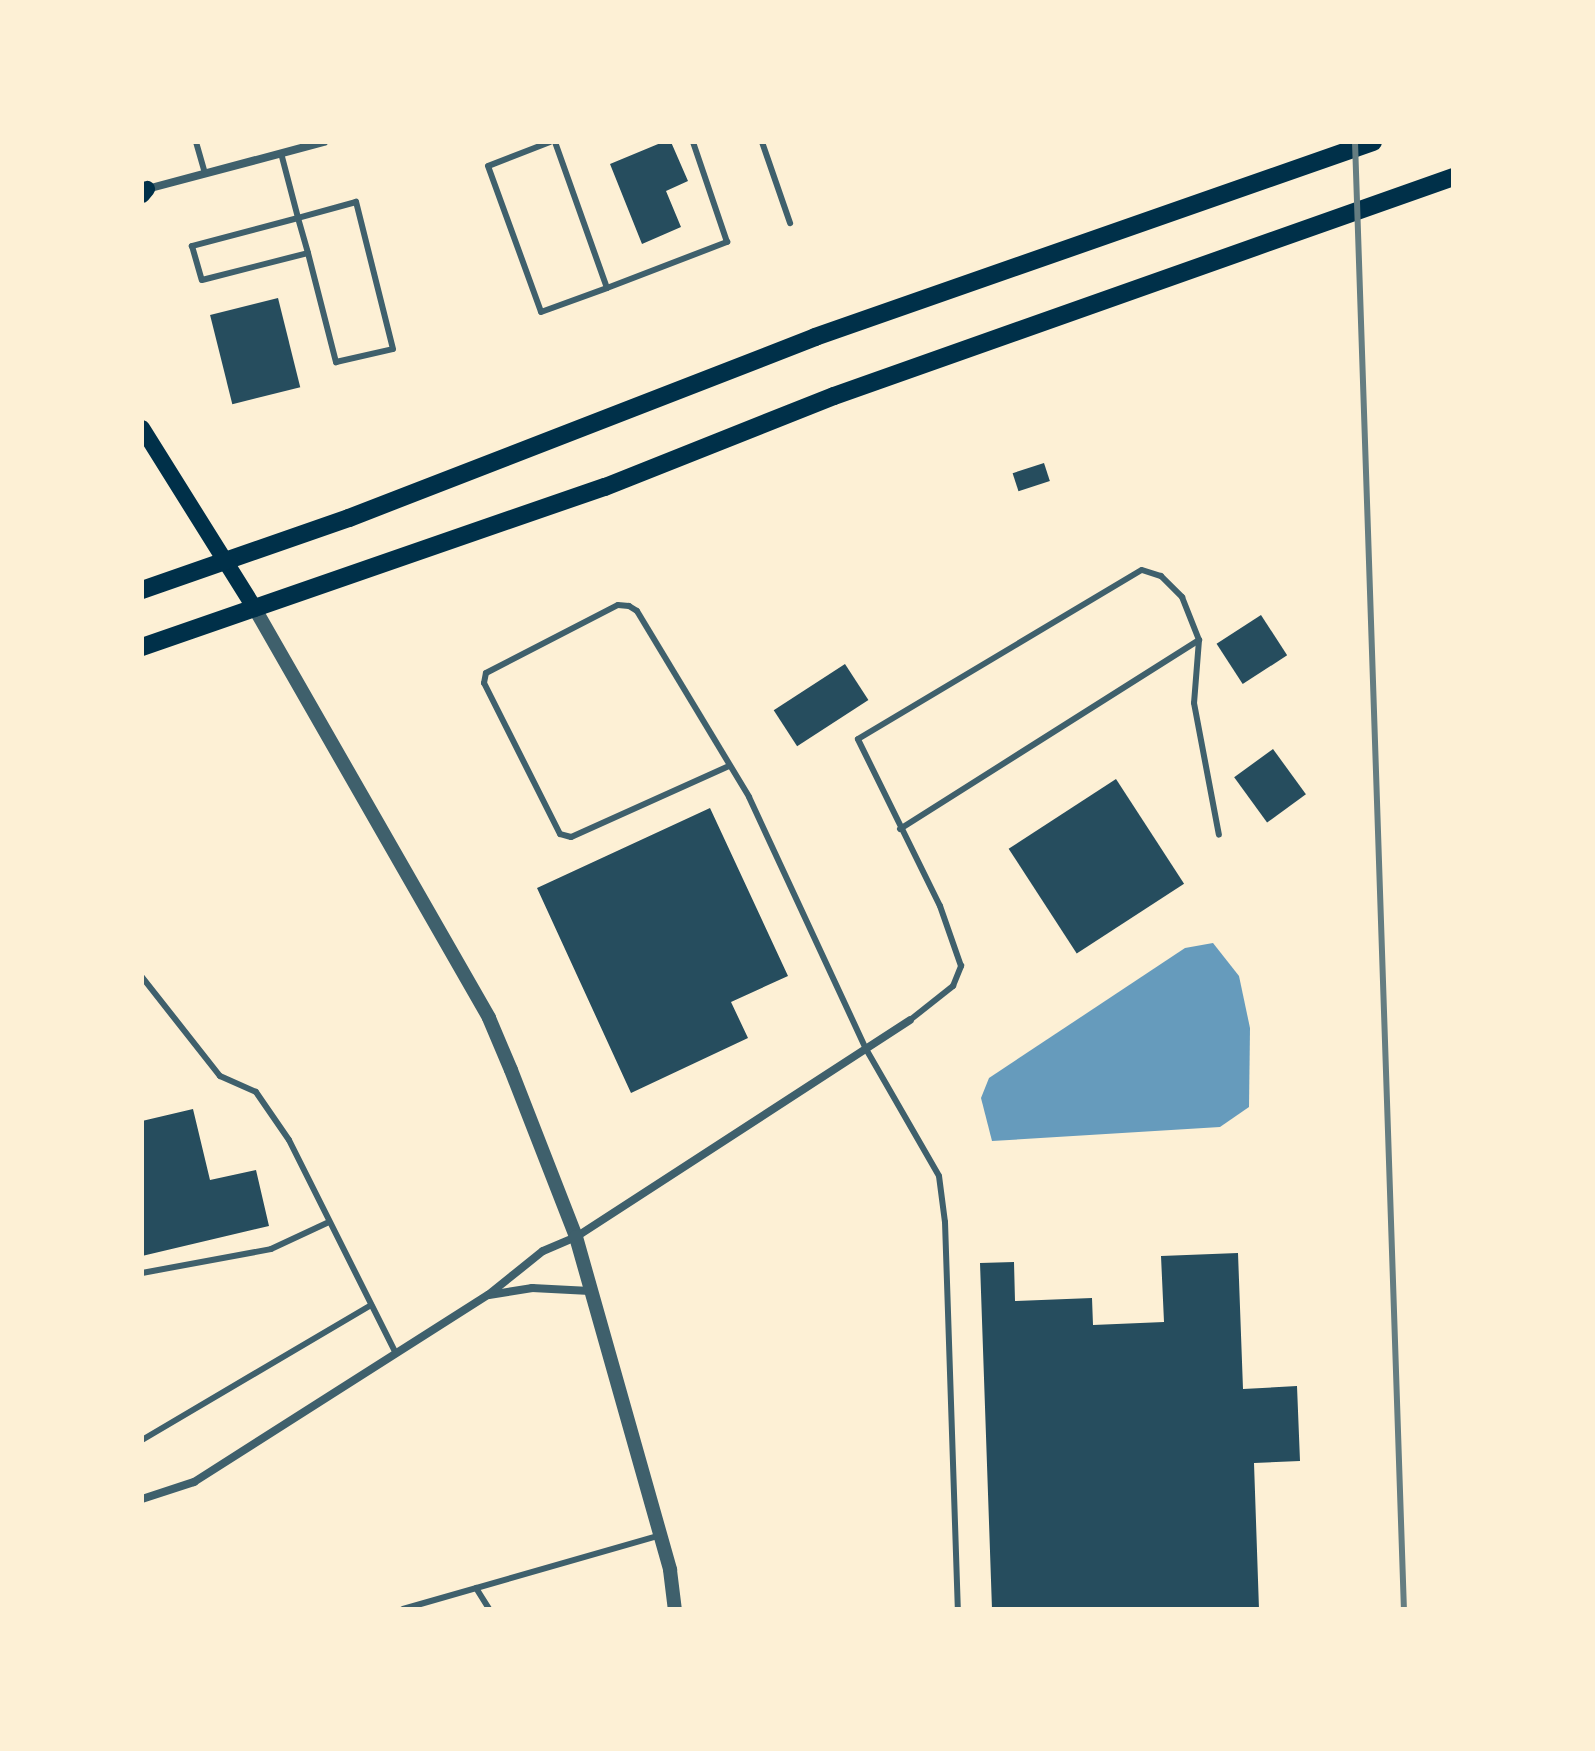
<!DOCTYPE html>
<html>
<head>
<meta charset="utf-8">
<style>
	body { margin:0 }
	#map { position:relative; width:1595px; height:1751px; overflow:hidden; background:#fdf0d5; font-family:"Alegreya Sans",sans-serif }
	div>[style] { position:absolute }
	.water>* { inset:0; background:#669bbc }
	.building>* { inset:0; background:#264d5e; transform-origin:0 0 }
	.service>* { height:6px; margin:-3px; padding:0 3px; transform-origin:3px; border-radius:3px; background:#3f606c }
	.minor>* { height:8px; margin:-4px; padding:0 4px; transform-origin:4px; border-radius:4px; background:#3f606c }
	.tertiary>* { height:14px; margin:-7px; padding:0 7px; transform-origin:7px; border-radius:7px; background:#3f606c }
	.secondary>* { height:16px; margin:-8px; padding:0 8px; transform-origin:8px; border-radius:8px; background:#003049 }
	.primary>* { height:18px; margin:-9px; padding:0 9px; transform-origin:9px; border-radius:9px; background:#003049 }
	.rail>* { height:6px; margin:-3px; padding:0 3px; transform-origin:3px; border-radius:3px; background:#657d81 }
	span { translate:-50% -50%; white-space:nowrap; text-align:center; line-height:1.15; -webkit-text-stroke:8px #fdf0d5; paint-order:stroke }
	.frame { position:absolute; inset:0; border:144px solid #fdf0d5; pointer-events:none }
</style>
</head>
<body>
<div id="map">
	<div class="water">
		<div style="clip-path:polygon(1213px 943px,1239px 976px,1250px 1028px,1249px 1107px,1220px 1127px,992px 1141px,981px 1098px,989px 1078px,1185px 948px)"></div>
	</div>
	<div class="building">
		<div style="clip-path:polygon(663px 142px,671px 142px,688px 181px,666px 191px,681px 227px,642px 244px,610px 164px)"></div>
		<div style="left:278px;top:298px;width:92px;height:70px;rotate:76deg"></div>
		<div style="left:1044px;top:463px;width:19px;height:33px;rotate:72deg"></div>
		<div style="left:1261px;top:615px;width:48px;height:53px;rotate:57deg"></div>
		<div style="left:845px;top:664px;width:43px;height:85px;rotate:57deg"></div>
		<div style="left:1273px;top:749px;width:56px;height:48px;rotate:54deg"></div>
		<div style="left:1116px;top:779px;width:125px;height:128px;rotate:57deg"></div>
		<div style="clip-path:polygon(710px 808px,788px 976px,731px 1002px,748px 1038px,631px 1093px,537px 888px)"></div>
		<div style="clip-path:polygon(193px 1109px,210px 1180px,256px 1170px,269px 1226px,142px 1256px,142px 1121px)"></div>
		<div style="clip-path:polygon(1238px 1253px,1243px 1389px,1297px 1386px,1300px 1461px,1254px 1463px,1259px 1609px,992px 1609px,980px 1263px,1014px 1262px,1015px 1301px,1092px 1298px,1093px 1325px,1164px 1322px,1161px 1256px)"></div>
	</div>
	<div class="service">
		<div style="left:196px;top:142px;width:32px;rotate:74deg"></div>
		<div style="left:550px;top:142px;width:66px;rotate:158.8deg"></div>
		<div style="left:488px;top:166px;width:155px;rotate:70deg"></div>
		<div style="left:541px;top:312px;width:70px;rotate:-20deg"></div>
		<div style="left:555px;top:142px;width:155px;rotate:70.4deg"></div>
		<div style="left:607px;top:288px;width:129px;rotate:-21deg"></div>
		<div style="left:727px;top:242px;width:106px;rotate:-108.8deg"></div>
		<div style="left:762px;top:142px;width:86px;rotate:70.9deg"></div>
		<div style="left:281px;top:153px;width:67px;rotate:75.3deg"></div>
		<div style="left:298px;top:218px;width:36px;rotate:74deg"></div>
		<div style="left:308px;top:253px;width:113px;rotate:75.6deg"></div>
		<div style="left:336px;top:362px;width:58px;rotate:-12.8deg"></div>
		<div style="left:393px;top:349px;width:152px;rotate:-104.1deg"></div>
		<div style="left:356px;top:202px;width:60px;rotate:164.6deg"></div>
		<div style="left:298px;top:218px;width:110px;rotate:165.2deg"></div>
		<div style="left:192px;top:246px;width:35px;rotate:74deg"></div>
		<div style="left:202px;top:280px;width:109px;rotate:-14.3deg"></div>
		<div style="left:729px;top:766px;width:173px;rotate:155.8deg"></div>
		<div style="left:571px;top:837px;width:11px;rotate:-165deg"></div>
		<div style="left:560px;top:834px;width:169px;rotate:-116.7deg"></div>
		<div style="left:484px;top:683px;width:10px;rotate:-79deg"></div>
		<div style="left:486px;top:673px;width:148px;rotate:-27.3deg"></div>
		<div style="left:618px;top:605px;width:11px;rotate:5deg"></div>
		<div style="left:629px;top:606px;width:9px;rotate:32deg"></div>
		<div style="left:637px;top:611px;width:217px;rotate:58.9deg"></div>
		<div style="left:749px;top:797px;width:278px;rotate:65.1deg"></div>
		<div style="left:866px;top:1049px;width:146px;rotate:60.1deg"></div>
		<div style="left:939px;top:1176px;width:46px;rotate:82.6deg"></div>
		<div style="left:945px;top:1222px;width:387px;rotate:88.1deg"></div>
		<div style="left:900px;top:829px;width:354px;rotate:-32.3deg"></div>
		<div style="left:142px;top:977px;width:126px;rotate:51.8deg"></div>
		<div style="left:220px;top:1076px;width:39px;rotate:24deg"></div>
		<div style="left:256px;top:1092px;width:58px;rotate:55.5deg"></div>
		<div style="left:289px;top:1140px;width:239px;rotate:63.4deg"></div>
		<div style="left:910px;top:1020px;width:55px;rotate:-38.3deg"></div>
		<div style="left:953px;top:986px;width:22px;rotate:-68deg"></div>
		<div style="left:961px;top:966px;width:64px;rotate:-109.3deg"></div>
		<div style="left:940px;top:906px;width:186px;rotate:-116.2deg"></div>
		<div style="left:858px;top:739px;width:330px;rotate:-30.8deg"></div>
		<div style="left:1142px;top:570px;width:20px;rotate:18deg"></div>
		<div style="left:1161px;top:576px;width:30px;rotate:45deg"></div>
		<div style="left:1182px;top:597px;width:46px;rotate:68.4deg"></div>
		<div style="left:1199px;top:640px;width:63px;rotate:94.5deg"></div>
		<div style="left:1194px;top:703px;width:134px;rotate:79.3deg"></div>
		<div style="left:142px;top:1273px;width:131px;rotate:-10.5deg"></div>
		<div style="left:271px;top:1249px;width:64px;rotate:-25deg"></div>
		<div style="left:142px;top:1440px;width:266px;rotate:-30.5deg"></div>
		<div style="left:476px;top:1588px;width:25px;rotate:58deg"></div>
		<div style="left:403px;top:1609px;width:268px;rotate:-16deg"></div>
	</div>
	<div class="minor">
		<div style="left:147px;top:189px;width:183px;rotate:-14.9deg"></div>
		<div style="left:489px;top:1295px;width:44px;rotate:-9.2deg"></div>
		<div style="left:532px;top:1288px;width:58px;rotate:3deg"></div>
		<div style="left:142px;top:1499px;width:55px;rotate:-18.1deg"></div>
		<div style="left:194px;top:1482px;width:348px;rotate:-32.5deg"></div>
		<div style="left:488px;top:1295px;width:70px;rotate:-38.7deg"></div>
		<div style="left:543px;top:1251px;width:36px;rotate:-23deg"></div>
		<div style="left:576px;top:1237px;width:398px;rotate:-33deg"></div>
	</div>
	<div class="tertiary">
		<div style="left:255px;top:609px;width:471px;rotate:60.2deg"></div>
		<div style="left:489px;top:1018px;width:56px;rotate:67.1deg"></div>
		<div style="left:511px;top:1070px;width:179px;rotate:68.7deg"></div>
		<div style="left:576px;top:1237px;width:346px;rotate:74.2deg"></div>
		<div style="left:670px;top:1570px;width:39px;rotate:83deg"></div>
	</div>
	<div class="secondary">
		<div style="left:142px;top:195px;width:8px;rotate:-50deg"></div>
		<div style="left:142px;top:428px;width:213px;rotate:58deg"></div>
	</div>
	<div class="primary">
		<div style="left:142px;top:590px;width:219px;rotate:-19.2deg"></div>
		<div style="left:349px;top:518px;width:500px;rotate:-21.2deg"></div>
		<div style="left:815px;top:337px;width:591px;rotate:-19.26deg"></div>
		<div style="left:142px;top:647px;width:490px;rotate:-19.1deg"></div>
		<div style="left:605px;top:487px;width:246px;rotate:-21.7deg"></div>
		<div style="left:834px;top:396px;width:657px;rotate:-19.48deg"></div>
	</div>
	<div class="rail">
		<div style="left:1355px;top:142px;width:1468px;rotate:88.09deg"></div>
	</div>
	<div class="frame"></div>
</div>
</body>
</html>
